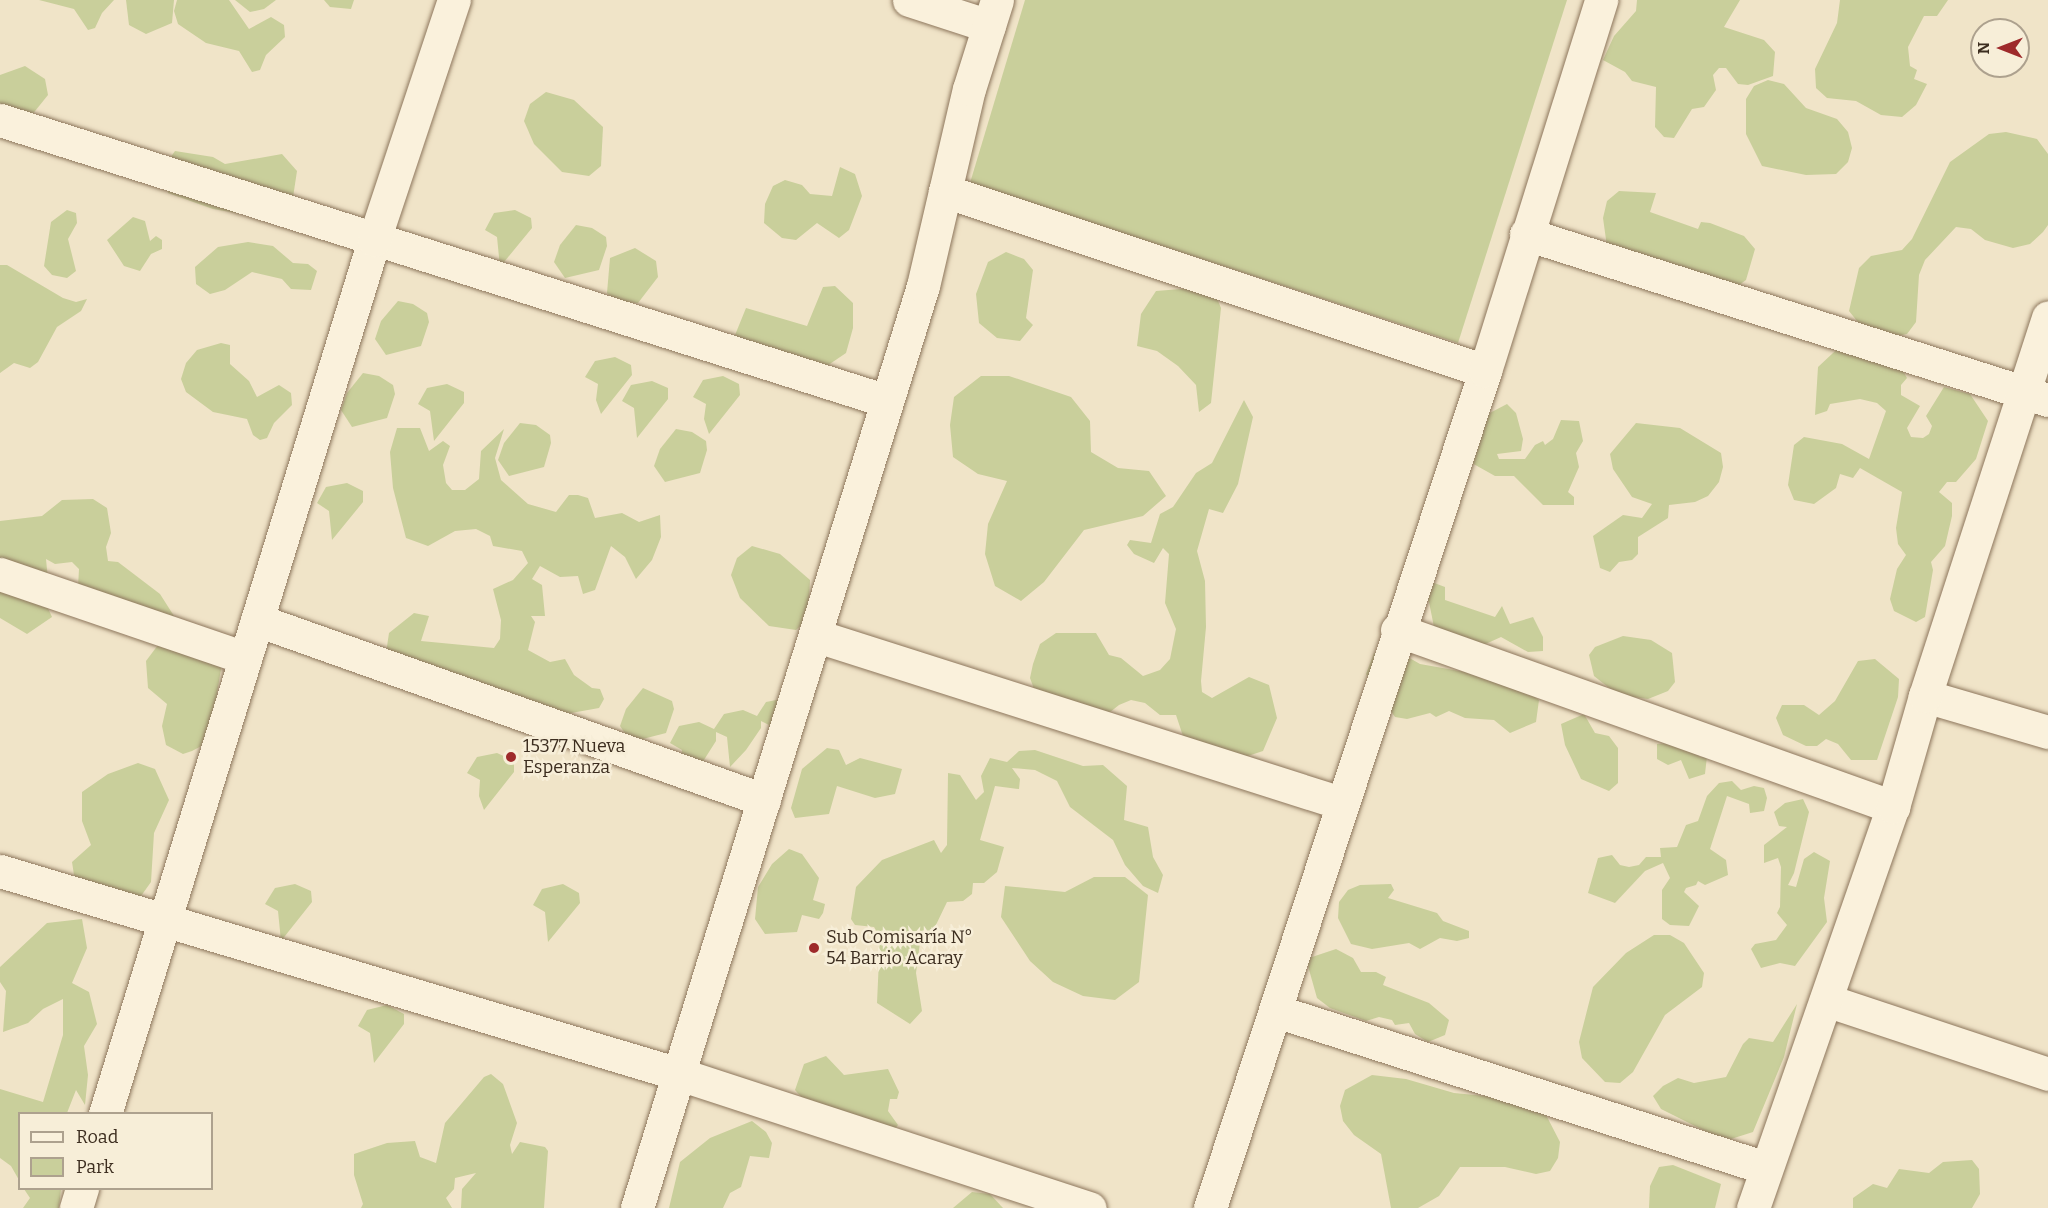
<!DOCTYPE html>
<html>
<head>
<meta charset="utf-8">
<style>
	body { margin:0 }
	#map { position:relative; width:2048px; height:1208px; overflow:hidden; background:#f0e4c8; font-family:Bitter,serif }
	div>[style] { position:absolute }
	.green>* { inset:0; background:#c9cf9b }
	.roads { filter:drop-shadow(0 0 2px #8d765c) drop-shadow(0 0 2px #8d765c) }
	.minor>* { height:33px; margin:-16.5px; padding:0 16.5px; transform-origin:16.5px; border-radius:16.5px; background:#faf1dc }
	.dots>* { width:16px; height:16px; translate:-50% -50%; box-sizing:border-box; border:3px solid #f7eed8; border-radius:50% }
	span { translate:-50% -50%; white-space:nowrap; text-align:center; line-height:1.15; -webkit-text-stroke:5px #f7eed8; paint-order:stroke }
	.poi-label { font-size:18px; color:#3d2e20 }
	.left { translate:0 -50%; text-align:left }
	.legend { position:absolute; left:18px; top:1112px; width:195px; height:78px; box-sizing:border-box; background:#f7eed8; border:2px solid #ada18e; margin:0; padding:8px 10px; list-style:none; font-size:18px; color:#3d2e20 }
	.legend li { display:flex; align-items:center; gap:12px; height:30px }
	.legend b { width:30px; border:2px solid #ada18e }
	.north { position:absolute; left:1970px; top:18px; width:60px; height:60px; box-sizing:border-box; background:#f7eed8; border:2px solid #ada18e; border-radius:50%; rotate:270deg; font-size:16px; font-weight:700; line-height:24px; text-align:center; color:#3d2e20 }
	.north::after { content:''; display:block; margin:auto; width:21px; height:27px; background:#9e2a2b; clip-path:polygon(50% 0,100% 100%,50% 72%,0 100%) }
</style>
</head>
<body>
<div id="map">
	<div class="green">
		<div style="clip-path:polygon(39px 0,114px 0,102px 13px,95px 28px,88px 30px,74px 9px)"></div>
		<div style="clip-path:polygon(126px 0,174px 0,172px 23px,146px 34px,129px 25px)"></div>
		<div style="clip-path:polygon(177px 0,229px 0,249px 29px,271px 17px,284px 25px,285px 37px,266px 55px,260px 70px,252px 72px,239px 51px,206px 43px,178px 24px,174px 11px)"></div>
		<div style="clip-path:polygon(235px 0,276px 0,264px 9px,250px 12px)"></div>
		<div style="clip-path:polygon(324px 0,354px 0,351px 9px,330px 7px)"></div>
		<div style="clip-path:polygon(1025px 0,1567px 0,1458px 343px,970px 183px)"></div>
		<div style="clip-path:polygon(1637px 0,1740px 0,1724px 27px,1764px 40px,1775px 52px,1773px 76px,1748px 85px,1738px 84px,1726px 68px,1719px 68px,1713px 75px,1716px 90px,1704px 107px,1692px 109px,1674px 138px,1664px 137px,1655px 127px,1656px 87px,1632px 81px,1625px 72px,1603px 60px,1614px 36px,1636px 11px)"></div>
		<div style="clip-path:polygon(1840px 0,1948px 0,1937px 16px,1924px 16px,1908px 47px,1910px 66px,1917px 70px,1914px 79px,1927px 84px,1916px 105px,1902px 117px,1881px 115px,1856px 101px,1827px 98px,1816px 88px,1815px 69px,1837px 23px)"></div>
		<div style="clip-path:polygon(25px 66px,45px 79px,48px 95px,27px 121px,0 114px,0 75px)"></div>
		<div style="clip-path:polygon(1768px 80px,1784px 84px,1806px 108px,1837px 119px,1848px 132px,1852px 148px,1848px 162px,1836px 174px,1806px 175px,1762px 166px,1746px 134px,1746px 99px,1754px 86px)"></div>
		<div style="clip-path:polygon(546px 92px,574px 100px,603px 127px,601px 166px,589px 176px,562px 172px,534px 144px,524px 121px,530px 104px)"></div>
		<div style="clip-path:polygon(2006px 132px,2037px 139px,2048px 154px,2048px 225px,2043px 232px,2030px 244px,2013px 248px,1985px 240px,1971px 229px,1956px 227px,1925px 260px,1919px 275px,1916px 322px,1907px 334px,1892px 337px,1861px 326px,1849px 311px,1859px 268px,1871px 256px,1902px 250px,1912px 239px,1950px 162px,1989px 134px)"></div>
		<div style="clip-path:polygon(175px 151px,213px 157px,225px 164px,282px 154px,297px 171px,292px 204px,248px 215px,213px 209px,168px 193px,163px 168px)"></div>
		<div style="clip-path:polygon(840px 167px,855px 174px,862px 196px,849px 230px,839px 238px,817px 223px,796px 240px,782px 238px,764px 223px,765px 204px,773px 186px,785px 180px,802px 185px,810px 194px,832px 196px)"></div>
		<div style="clip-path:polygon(1619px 191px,1656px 193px,1650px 212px,1698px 229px,1701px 222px,1710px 223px,1744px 236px,1755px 249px,1746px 280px,1731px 291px,1608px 254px,1603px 218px,1607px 201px)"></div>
		<div style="clip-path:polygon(67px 210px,76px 213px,77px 223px,68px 239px,76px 271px,67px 278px,52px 275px,44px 266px,51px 222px)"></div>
		<div style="clip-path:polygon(515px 210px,531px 218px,532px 228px,500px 267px,497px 237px,485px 230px,494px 213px)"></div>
		<div style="clip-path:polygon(133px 217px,145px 221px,150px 241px,156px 236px,162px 240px,162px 249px,151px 254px,140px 271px,124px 266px,107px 240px)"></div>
		<div style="clip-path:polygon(576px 225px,592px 228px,606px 237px,607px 246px,599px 270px,565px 278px,554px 262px,560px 245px)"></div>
		<div style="clip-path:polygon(248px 242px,273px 246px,293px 263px,308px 264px,317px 271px,311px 290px,291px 289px,282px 279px,252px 272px,225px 290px,210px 294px,196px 284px,195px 267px,218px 247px)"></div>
		<div style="clip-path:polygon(635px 248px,656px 261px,658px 277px,638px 303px,615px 302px,607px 293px,610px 258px)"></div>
		<div style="clip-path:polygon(1006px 252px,1024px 259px,1033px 270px,1026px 318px,1033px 325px,1020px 341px,997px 338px,979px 323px,976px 294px,988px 262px)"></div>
		<div style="clip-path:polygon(0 265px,7px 265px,63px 298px,76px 302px,87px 299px,81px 311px,57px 327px,38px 362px,30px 368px,14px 363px,0 373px)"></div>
		<div style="clip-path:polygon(835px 286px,853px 303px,853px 328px,846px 353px,815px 374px,733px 340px,746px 308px,807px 326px,823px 287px)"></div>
		<div style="clip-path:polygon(1193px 288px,1214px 291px,1221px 308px,1211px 403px,1199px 412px,1196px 385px,1178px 366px,1157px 351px,1137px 346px,1141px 314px,1156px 291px)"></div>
		<div style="clip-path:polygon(398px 301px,413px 304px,427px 313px,429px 322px,421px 346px,386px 355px,375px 339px,381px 321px)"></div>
		<div style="clip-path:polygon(1848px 339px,1902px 369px,1907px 378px,1901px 385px,1901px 395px,1920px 406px,1907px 428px,1911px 437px,1923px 438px,1929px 434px,1932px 426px,1926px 416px,1944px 387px,1970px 394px,1988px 421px,1976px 459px,1956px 482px,1947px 482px,1939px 492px,1952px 503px,1952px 516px,1945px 546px,1931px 562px,1933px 570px,1925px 617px,1916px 622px,1894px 611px,1890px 599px,1897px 569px,1906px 555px,1898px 544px,1896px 528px,1902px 492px,1860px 468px,1853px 478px,1840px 474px,1836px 488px,1814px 504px,1794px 500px,1788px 485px,1794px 445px,1804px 437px,1842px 444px,1869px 459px,1886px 411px,1877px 403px,1860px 399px,1830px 404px,1827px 411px,1815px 415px,1818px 367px)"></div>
		<div style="clip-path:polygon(221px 343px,230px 345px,230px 364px,249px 381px,257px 397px,279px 385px,291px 393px,292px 405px,274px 423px,267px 438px,260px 440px,253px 435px,247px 419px,213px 412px,186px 392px,181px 379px,186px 363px,197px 350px)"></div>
		<div style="clip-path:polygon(615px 357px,631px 365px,632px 375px,601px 414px,596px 400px,598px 384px,585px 377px,595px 361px)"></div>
		<div style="clip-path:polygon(363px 373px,379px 376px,393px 385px,395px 394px,387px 418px,352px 427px,341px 410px,347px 393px)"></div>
		<div style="clip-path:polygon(723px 376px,739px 384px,740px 395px,709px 434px,704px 419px,706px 404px,693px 397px,703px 380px)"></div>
		<div style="clip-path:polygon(981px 376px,1009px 376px,1071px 397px,1090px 421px,1091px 452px,1118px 468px,1149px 471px,1166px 496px,1143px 516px,1084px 530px,1044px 582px,1021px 601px,995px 586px,985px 554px,988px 524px,1007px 481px,978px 474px,953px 457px,950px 425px,954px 397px)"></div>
		<div style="clip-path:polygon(652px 381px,668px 388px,668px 399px,637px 438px,634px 408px,622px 401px,631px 385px)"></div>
		<div style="clip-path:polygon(447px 384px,464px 392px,464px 403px,434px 441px,430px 411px,418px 404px,427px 388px)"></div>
		<div style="clip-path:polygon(1244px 400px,1253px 417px,1238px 484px,1223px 513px,1209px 509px,1197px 551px,1205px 581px,1206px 627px,1201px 681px,1202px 692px,1212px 698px,1249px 677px,1269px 685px,1277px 718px,1263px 751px,1239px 759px,1185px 742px,1176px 715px,1160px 715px,1145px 703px,1131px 700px,1119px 705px,1100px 720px,1038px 700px,1030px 678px,1033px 664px,1040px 644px,1056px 633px,1096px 633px,1109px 655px,1121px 658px,1143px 676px,1160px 670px,1170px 659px,1176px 629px,1165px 603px,1169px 554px,1163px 548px,1154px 563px,1134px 554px,1127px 545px,1130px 540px,1151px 543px,1160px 514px,1173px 507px,1196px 473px,1212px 463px)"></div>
		<div style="clip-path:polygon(1507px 404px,1516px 413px,1523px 439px,1521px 451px,1497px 454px,1499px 459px,1525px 459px,1535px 445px,1543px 441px,1545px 445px,1553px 439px,1561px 420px,1579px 421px,1583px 441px,1576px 453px,1579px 467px,1568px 492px,1574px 497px,1574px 505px,1543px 505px,1514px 476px,1495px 476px,1470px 462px,1484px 416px)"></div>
		<div style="clip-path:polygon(520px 423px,536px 425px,550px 435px,551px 443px,544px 467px,509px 476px,498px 460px,504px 443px)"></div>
		<div style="clip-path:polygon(1636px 423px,1680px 428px,1721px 453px,1723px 467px,1719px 482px,1708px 496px,1695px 502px,1669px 505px,1668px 518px,1638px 537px,1638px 554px,1632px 560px,1619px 562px,1610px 572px,1600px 568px,1593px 536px,1623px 515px,1642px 518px,1652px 504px,1632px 497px,1613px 469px,1610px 454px)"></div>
		<div style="clip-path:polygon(397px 428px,420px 428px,429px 451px,443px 441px,450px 446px,443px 465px,446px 483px,452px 490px,465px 490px,479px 479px,481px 451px,504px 429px,495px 458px,501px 480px,528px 504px,556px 512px,569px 495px,578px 495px,588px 498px,595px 518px,622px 513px,639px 522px,660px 515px,661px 537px,652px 560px,636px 579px,625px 557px,611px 546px,595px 590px,583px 594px,578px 576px,560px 577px,540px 566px,532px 579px,542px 585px,545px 616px,531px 616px,535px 622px,528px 650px,550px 662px,565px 659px,574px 675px,592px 688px,600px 689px,604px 699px,599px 708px,549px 717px,386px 653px,389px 633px,414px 613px,429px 616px,421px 641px,494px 648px,500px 639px,501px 620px,493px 589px,513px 580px,528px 563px,522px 551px,493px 546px,490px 536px,476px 529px,455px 531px,428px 546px,406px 538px,393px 488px,390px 452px)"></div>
		<div style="clip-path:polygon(676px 429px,692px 432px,706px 441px,707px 450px,700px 473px,665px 482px,654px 466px,660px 449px)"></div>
		<div style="clip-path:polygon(347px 483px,363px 491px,363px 502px,332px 540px,329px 511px,317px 503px,326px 487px)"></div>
		<div style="clip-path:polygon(93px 499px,107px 508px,111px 533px,106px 547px,108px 561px,118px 562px,160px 594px,174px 616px,164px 628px,78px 587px,79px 569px,72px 562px,55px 564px,46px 559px,48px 580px,0 571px,0 521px,42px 516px,62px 500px)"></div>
		<div style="clip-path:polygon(752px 546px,780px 554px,810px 580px,808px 619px,796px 630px,769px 626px,740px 598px,731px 575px,737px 558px)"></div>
		<div style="clip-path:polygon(1421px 578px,1445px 587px,1445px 600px,1495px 617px,1502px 606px,1510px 624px,1533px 617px,1543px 637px,1543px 651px,1528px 652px,1501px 637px,1470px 651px,1434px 627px,1429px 602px,1416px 587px)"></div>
		<div style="clip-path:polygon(0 580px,41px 593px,52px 617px,27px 634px,0 618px)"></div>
		<div style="clip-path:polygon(1623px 636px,1651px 640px,1672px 653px,1675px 682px,1668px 691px,1648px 699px,1618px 695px,1594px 676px,1589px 655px,1595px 647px)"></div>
		<div style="clip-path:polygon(161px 641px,222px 663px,209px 742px,192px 751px,183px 754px,166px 745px,162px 726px,167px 704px,148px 688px,146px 661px)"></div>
		<div style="clip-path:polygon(1399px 652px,1420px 664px,1465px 672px,1532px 695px,1539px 700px,1536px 722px,1510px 733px,1494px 720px,1465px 718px,1449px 711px,1436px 717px,1430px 713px,1407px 719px,1395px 717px,1366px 674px,1374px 653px)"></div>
		<div style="clip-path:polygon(1875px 659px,1899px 679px,1898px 697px,1877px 760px,1851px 760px,1838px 744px,1826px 739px,1817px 746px,1806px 746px,1783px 735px,1776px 718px,1782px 705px,1804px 705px,1819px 715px,1835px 701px,1858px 661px)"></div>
		<div style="clip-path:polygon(643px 688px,672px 701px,674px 709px,666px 733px,631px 742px,620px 726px,626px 709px)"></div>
		<div style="clip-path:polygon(787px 698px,768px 741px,769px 725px,761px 721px,761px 728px,746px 750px,730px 767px,727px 737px,716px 732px,716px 741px,702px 763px,681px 766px,682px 750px,670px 743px,679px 726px,699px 722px,714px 729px,724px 714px,743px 710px,757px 716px,766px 702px)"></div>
		<div style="clip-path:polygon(1584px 714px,1595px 733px,1609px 736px,1618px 748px,1618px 783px,1609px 791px,1581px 779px,1565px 745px,1561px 724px)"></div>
		<div style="clip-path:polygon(1668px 743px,1696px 750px,1700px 757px,1707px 756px,1705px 774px,1689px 779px,1681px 760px,1668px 765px,1657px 759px,1657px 744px)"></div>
		<div style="clip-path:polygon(827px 748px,839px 750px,846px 765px,860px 758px,902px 769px,895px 794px,875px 798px,837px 786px,829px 814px,795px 818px,791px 808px,802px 769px)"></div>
		<div style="clip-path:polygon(1035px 750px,1083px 766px,1103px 765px,1127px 786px,1124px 820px,1148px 827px,1153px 857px,1163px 875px,1158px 893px,1143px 886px,1125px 865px,1113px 840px,1070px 807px,1057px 781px,1035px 770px,1012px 768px,1020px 779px,1019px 789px,995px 786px,980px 840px,1004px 847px,997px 872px,984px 883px,973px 883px,972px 894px,963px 901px,947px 902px,933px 931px,921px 935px,916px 973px,922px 1011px,910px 1024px,877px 1003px,880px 937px,874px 927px,855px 925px,851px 919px,856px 887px,882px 860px,934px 840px,941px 853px,947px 845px,948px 773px,960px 775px,976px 800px,984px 792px,981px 776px,990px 758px,1007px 762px,1019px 751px)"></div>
		<div style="clip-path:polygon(497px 753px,514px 761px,514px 772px,484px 810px,479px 796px,480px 780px,467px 773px,477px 757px)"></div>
		<div style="clip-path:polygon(138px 763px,155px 769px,169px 800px,154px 833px,151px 882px,131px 910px,76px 888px,72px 862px,91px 845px,82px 821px,82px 792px,108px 774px)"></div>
		<div style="clip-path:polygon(1732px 781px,1741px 790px,1754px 786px,1764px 788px,1767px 798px,1764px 811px,1750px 813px,1749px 804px,1727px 796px,1710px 849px,1726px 860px,1728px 875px,1705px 885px,1698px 881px,1696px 885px,1686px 888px,1684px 892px,1699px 906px,1689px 926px,1670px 925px,1662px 919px,1662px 890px,1670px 878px,1663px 863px,1645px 871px,1615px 903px,1588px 893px,1598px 858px,1612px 855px,1620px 865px,1629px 867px,1639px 865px,1646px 857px,1661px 857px,1660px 848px,1677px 847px,1686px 825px,1698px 821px,1707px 796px,1719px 783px)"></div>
		<div style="clip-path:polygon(1803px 799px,1809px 812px,1794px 873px,1788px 885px,1796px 887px,1804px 859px,1814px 852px,1830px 861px,1824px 898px,1827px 922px,1795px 966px,1780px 963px,1761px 968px,1751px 949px,1755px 944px,1776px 940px,1787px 925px,1777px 913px,1780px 907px,1781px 867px,1778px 858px,1764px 863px,1764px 845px,1787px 827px,1779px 826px,1774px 812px,1785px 803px)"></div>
		<div style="clip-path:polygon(789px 849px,802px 854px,819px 878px,813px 900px,825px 904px,823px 913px,819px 919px,802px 915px,797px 932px,765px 934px,755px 919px,758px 887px,772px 864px)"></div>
		<div style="clip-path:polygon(1094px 877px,1125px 877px,1148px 895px,1139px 982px,1115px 1000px,1083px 996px,1053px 982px,1030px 961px,1001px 917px,1005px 886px,1065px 892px)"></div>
		<div style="clip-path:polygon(295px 884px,311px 891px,312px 902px,281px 941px,278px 911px,265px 904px,275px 888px)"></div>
		<div style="clip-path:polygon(563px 884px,579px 893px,580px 903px,548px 942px,545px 912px,533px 905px,542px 889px)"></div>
		<div style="clip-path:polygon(1391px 884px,1394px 890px,1388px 898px,1437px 913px,1443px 921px,1469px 931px,1469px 938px,1457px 941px,1440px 938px,1420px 949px,1409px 943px,1372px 949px,1351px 944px,1338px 918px,1339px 902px,1348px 890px,1360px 885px)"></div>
		<div style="clip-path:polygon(82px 919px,87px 948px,72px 983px,89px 992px,97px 1024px,84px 1046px,88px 1075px,85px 1105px,76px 1090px,67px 1113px,20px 1114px,19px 1180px,11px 1166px,0 1158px,0 1089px,43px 1102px,63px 1035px,63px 999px,43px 1009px,28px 1023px,3px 1032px,6px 991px,0 982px,0 967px,47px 923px)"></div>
		<div style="clip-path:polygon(1654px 935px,1670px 935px,1684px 943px,1704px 973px,1702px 987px,1665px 1015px,1633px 1072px,1620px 1083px,1605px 1082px,1582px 1058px,1579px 1042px,1593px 987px,1626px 953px)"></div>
		<div style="clip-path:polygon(1336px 949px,1353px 958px,1361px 972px,1376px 972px,1386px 977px,1383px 985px,1429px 1003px,1449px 1020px,1445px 1035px,1428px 1042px,1415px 1034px,1409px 1023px,1395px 1025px,1392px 1020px,1379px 1017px,1366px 1021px,1330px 1008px,1317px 998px,1306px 959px)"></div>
		<div style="clip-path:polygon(1797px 1004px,1784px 1057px,1753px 1132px,1731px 1139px,1717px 1137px,1661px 1109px,1653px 1096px,1663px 1086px,1678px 1078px,1694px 1083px,1726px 1077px,1743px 1044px,1749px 1038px,1773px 1042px)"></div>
		<div style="clip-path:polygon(387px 1005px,404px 1014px,404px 1024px,374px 1063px,370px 1033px,358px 1026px,367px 1010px)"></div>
		<div style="clip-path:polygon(826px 1056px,844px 1075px,888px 1069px,899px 1092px,897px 1099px,890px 1099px,888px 1111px,898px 1125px,892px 1132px,802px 1098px,795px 1090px,804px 1064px)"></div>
		<div style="clip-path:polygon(491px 1074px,503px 1084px,517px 1123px,510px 1145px,512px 1154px,520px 1142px,545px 1147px,548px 1151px,544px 1208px,461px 1208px,462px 1189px,476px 1173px,455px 1178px,454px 1189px,446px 1198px,452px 1208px,361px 1208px,363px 1204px,354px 1175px,354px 1154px,387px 1143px,415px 1141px,420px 1157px,436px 1163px,445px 1123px,484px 1077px)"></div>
		<div style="clip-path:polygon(1372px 1075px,1406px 1079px,1454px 1093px,1516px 1099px,1545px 1113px,1560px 1142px,1558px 1158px,1550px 1171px,1536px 1174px,1505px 1167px,1460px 1167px,1439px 1196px,1418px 1208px,1391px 1208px,1381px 1154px,1354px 1135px,1343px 1121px,1340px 1106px,1345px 1090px)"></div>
		<div style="clip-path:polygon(752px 1121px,766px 1132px,772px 1143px,769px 1158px,750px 1156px,741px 1187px,730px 1193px,723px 1208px,669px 1208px,680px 1162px,710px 1138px)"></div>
		<div style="clip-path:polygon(1972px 1160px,1979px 1169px,1980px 1194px,1972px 1208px,1853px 1208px,1853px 1198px,1873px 1184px,1887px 1188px,1899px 1169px,1929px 1173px,1943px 1162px)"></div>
		<div style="clip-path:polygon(1673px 1165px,1721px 1184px,1715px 1208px,1649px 1208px,1650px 1186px,1659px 1167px)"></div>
		<div style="clip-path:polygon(24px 1189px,61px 1189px,59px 1208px,23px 1208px,30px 1198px)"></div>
		<div style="clip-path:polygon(972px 1192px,990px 1194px,1003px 1208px,953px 1208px)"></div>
	</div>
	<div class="roads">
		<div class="minor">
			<div style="left:909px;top:0;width:84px;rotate:18deg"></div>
			<div style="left:0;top:120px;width:930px;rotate:17.58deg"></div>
			<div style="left:945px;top:191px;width:569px;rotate:18.43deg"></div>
			<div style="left:1526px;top:234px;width:548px;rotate:17.64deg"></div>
			<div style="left:0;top:574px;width:259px;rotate:18.9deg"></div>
			<div style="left:257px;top:620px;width:538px;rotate:19.55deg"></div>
			<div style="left:1397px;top:630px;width:527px;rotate:19.64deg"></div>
			<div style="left:817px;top:636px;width:550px;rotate:17.68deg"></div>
			<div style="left:1925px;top:696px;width:128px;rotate:16.3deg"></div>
			<div style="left:0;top:871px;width:709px;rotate:16.65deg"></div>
			<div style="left:679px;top:1074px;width:432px;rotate:18.1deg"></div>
			<div style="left:1826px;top:1000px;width:234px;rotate:18.4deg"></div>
			<div style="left:1276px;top:1011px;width:515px;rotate:17.77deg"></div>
			<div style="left:105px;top:1114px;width:914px;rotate:-72.89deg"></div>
			<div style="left:374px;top:240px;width:253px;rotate:-71.6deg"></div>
			<div style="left:76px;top:1208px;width:21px;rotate:-73deg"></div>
			<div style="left:637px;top:1208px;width:965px;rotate:-72.77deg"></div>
			<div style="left:923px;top:286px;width:202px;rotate:-76.9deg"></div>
			<div style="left:969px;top:89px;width:93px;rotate:-72.5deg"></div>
			<div style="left:1210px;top:1208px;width:881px;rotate:-71.81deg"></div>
			<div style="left:1485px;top:371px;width:389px;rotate:-72.6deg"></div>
			<div style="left:1753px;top:1208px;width:425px;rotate:-70.8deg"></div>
			<div style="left:1893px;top:807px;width:116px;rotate:-73.9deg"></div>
			<div style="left:1925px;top:696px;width:398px;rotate:-72deg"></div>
		</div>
	</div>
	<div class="dots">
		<div style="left:511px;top:757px;background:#9e2a2b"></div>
		<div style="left:814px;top:948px;background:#9e2a2b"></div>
	</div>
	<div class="poi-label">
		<span class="left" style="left:523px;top:757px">15377 Nueva<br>Esperanza</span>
		<span class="left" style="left:826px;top:948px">Sub Comisaría N°<br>54 Barrio Acaray</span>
	</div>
	<ul class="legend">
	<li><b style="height:8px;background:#faf1dc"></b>Road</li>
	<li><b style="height:16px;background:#c9cf9b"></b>Park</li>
	</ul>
	<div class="north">N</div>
</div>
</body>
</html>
